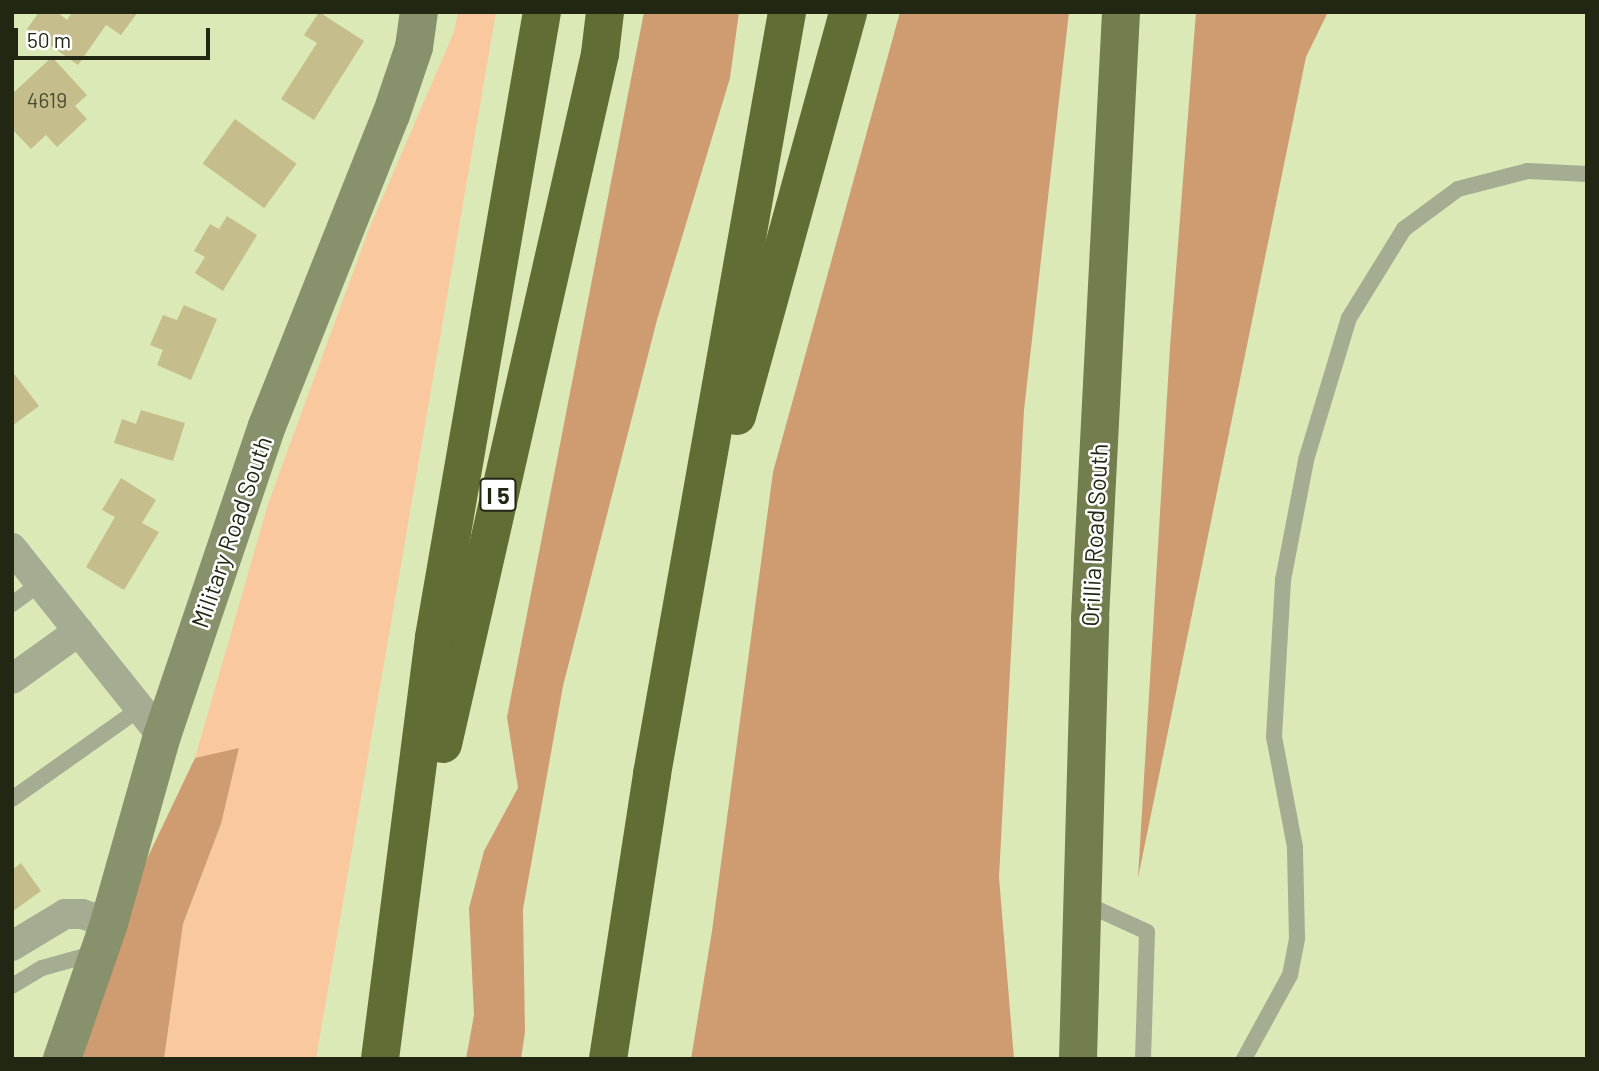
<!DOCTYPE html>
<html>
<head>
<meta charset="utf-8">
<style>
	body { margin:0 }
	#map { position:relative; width:1599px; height:1071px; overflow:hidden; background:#dbe9b7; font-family:Barlow,sans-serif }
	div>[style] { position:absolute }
	.green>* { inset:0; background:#fac89f }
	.forest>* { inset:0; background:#cf9c72 }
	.building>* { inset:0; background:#c5be8c; transform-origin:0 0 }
	.service>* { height:16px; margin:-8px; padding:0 8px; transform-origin:8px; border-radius:8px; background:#a4ac92 }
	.minor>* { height:30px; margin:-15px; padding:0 15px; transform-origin:15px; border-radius:15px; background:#a4ac92 }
	.secondary>* { height:38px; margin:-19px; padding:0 19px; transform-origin:19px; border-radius:19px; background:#87916b }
	.primary>* { height:38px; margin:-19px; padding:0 19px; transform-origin:19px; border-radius:19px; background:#727e4e }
	.motorway>* { height:38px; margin:-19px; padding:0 19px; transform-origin:19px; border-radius:19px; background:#606d34 }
	span { translate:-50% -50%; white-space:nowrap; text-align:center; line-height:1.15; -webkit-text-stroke:5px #fff; paint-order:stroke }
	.number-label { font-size:21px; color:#4b4d32 }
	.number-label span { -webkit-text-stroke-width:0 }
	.shield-label span { padding:2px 5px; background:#fff; border:2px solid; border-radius:5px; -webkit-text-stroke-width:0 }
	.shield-label { font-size:23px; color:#222714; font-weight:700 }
	.street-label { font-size:24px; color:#222714 }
	.frame { position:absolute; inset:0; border:14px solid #222714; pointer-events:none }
	.scale { position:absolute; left:14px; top:28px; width:196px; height:32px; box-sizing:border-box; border:4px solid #222714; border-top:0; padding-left:9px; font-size:21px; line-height:24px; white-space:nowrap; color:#222714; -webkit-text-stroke:5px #fff; paint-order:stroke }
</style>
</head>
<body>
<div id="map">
	<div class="green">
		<div style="clip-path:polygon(458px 12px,496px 12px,316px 1059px,164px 1059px,183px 924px,221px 824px,239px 749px,195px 758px,268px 504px,369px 229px,454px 32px)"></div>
	</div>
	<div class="forest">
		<div style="clip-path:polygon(644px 12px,739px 12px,730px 78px,657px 320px,563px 686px,523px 909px,525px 1032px,521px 1059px,466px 1059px,474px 1015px,469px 908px,484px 851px,518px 788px,507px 717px)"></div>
		<div style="clip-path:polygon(900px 12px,1069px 12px,1024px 410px,999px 877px,1014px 1059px,691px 1059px,712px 931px,773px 472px)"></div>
		<div style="clip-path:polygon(1196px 12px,1328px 12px,1306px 57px,1138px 878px,1170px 347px)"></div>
		<div style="clip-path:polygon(239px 748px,221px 824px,183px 924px,164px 1059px,82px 1059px,143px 867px,195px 758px)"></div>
	</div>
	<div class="building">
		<div style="clip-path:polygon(39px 12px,57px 12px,67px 20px,72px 12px,138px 12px,121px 35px,106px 25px,78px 65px,27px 29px)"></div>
		<div style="clip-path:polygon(319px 12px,364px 41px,314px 120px,281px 99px,317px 43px,304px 35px)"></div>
		<div style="clip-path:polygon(52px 57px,87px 95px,75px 106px,87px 119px,57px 147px,46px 135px,31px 149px,12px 129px,12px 94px)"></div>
		<div style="left:235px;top:119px;width:76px;height:55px;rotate:36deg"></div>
		<div style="clip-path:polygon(227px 216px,257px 235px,223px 291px,195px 273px,205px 257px,194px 251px,210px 224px,219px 229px)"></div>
		<div style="clip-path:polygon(184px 305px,217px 319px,191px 380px,157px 365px,163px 350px,150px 345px,163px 315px,177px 320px)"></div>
		<div style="clip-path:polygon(12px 371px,39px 406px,12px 426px)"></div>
		<div style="clip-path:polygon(141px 410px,185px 423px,173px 461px,114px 443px,122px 419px,136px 424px)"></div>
		<div style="clip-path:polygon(121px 478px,156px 500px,142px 523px,159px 532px,124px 590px,86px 567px,115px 517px,102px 510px)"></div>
		<div style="clip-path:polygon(21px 863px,41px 891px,12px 912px,12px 870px)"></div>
	</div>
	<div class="service">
		<div style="left:12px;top:604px;width:36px;rotate:-36deg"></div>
		<div style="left:12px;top:799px;width:156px;rotate:-35.3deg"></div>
		<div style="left:1084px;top:903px;width:69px;rotate:24.7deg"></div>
		<div style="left:1147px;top:932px;width:127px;rotate:91.8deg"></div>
		<div style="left:12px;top:986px;width:35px;rotate:-31deg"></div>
		<div style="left:42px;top:968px;width:56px;rotate:-15.5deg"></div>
		<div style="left:1244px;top:1059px;width:96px;rotate:-61.3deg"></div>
		<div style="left:1290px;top:975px;width:38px;rotate:-79deg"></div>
		<div style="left:1297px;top:938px;width:91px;rotate:-91.3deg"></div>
		<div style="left:1295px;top:847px;width:112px;rotate:-100.8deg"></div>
		<div style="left:1274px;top:737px;width:157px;rotate:-86.7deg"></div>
		<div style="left:1283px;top:580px;width:122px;rotate:-79.1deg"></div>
		<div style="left:1306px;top:460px;width:148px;rotate:-73.2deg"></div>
		<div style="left:1349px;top:318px;width:105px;rotate:-58.3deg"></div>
		<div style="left:1404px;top:229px;width:67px;rotate:-36.5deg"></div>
		<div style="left:1458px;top:189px;width:72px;rotate:-14.4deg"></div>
		<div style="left:1528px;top:171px;width:59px;rotate:2.9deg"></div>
	</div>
	<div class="minor">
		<div style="left:12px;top:548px;width:241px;rotate:51.4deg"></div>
		<div style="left:12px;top:679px;width:82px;rotate:-35.6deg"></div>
		<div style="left:12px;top:946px;width:62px;rotate:-31.1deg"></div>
		<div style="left:65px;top:914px;width:17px"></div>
		<div style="left:82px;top:914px;width:28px;rotate:18deg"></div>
	</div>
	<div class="secondary">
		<div style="left:62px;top:1059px;width:144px;rotate:-70.9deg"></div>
		<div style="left:109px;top:923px;width:194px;rotate:-74.2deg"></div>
		<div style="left:162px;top:736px;width:327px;rotate:-71.3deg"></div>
		<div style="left:267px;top:426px;width:335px;rotate:-68.3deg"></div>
		<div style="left:391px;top:115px;width:72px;rotate:-71.3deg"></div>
		<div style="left:414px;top:47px;width:35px;rotate:-82deg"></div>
	</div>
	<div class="primary">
		<div style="left:1078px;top:1059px;width:441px;rotate:-88.4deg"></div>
		<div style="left:1090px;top:618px;width:607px;rotate:-87.07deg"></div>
	</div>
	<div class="motorway">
		<div style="left:737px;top:416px;width:419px;rotate:-74.6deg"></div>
		<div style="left:443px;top:744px;width:708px;rotate:-77.18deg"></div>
		<div style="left:600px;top:54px;width:42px;rotate:-83.2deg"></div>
		<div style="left:380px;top:1059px;width:425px;rotate:-82.7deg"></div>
		<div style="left:434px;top:637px;width:634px;rotate:-80.2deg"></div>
		<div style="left:608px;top:1059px;width:288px;rotate:-81.2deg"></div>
		<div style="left:652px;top:774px;width:774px;rotate:-79.95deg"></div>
	</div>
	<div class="number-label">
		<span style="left:47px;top:100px">4619</span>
	</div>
	<div class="shield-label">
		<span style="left:498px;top:495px">I 5</span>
	</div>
	<div class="street-label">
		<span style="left:231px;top:532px;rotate:-71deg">Military Road South</span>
		<span style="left:1094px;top:535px;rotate:-87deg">Orillia Road South</span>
	</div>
	<div class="frame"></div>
	<div class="scale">50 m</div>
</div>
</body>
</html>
